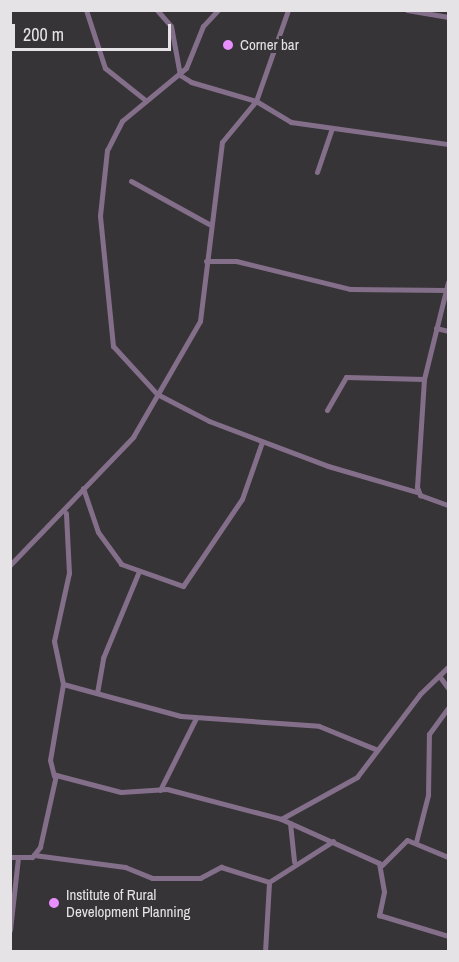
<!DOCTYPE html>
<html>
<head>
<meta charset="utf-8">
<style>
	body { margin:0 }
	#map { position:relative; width:459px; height:962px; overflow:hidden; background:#373438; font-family:"Archivo Narrow",sans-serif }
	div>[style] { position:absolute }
	.minor>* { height:5px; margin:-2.5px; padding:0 2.5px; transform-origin:2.5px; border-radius:2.5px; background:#846f8a }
	.dots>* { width:16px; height:16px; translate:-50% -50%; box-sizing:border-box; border:3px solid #373438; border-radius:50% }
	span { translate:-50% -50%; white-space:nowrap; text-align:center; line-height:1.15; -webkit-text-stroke:6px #373438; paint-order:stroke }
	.poi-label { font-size:15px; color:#e6e3e6 }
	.left { translate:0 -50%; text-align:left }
	.frame { position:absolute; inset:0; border:12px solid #e6e3e6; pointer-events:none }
	.scale { position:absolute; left:12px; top:24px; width:159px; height:27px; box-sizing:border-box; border:3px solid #e6e3e6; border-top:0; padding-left:8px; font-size:18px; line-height:21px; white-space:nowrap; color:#e6e3e6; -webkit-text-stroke:4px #373438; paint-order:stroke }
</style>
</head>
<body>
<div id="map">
	<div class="minor">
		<div style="left:86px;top:10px;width:61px;rotate:71.9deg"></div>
		<div style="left:105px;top:68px;width:50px;rotate:38.5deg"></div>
		<div style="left:157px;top:10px;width:21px;rotate:49deg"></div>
		<div style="left:171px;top:26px;width:50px;rotate:79.6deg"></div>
		<div style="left:180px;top:75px;width:13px;rotate:32deg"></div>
		<div style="left:191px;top:82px;width:68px;rotate:16.3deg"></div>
		<div style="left:256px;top:101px;width:41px;rotate:31deg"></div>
		<div style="left:291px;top:122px;width:159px;rotate:8deg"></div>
		<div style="left:218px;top:10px;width:22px;rotate:133deg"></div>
		<div style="left:203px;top:26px;width:45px;rotate:112deg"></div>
		<div style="left:186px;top:68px;width:83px;rotate:140.4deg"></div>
		<div style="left:122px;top:121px;width:33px;rotate:117deg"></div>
		<div style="left:107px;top:150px;width:66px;rotate:96.1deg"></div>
		<div style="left:100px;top:216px;width:131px;rotate:84.3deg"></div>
		<div style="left:113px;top:346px;width:65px;rotate:47.5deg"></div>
		<div style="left:157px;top:394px;width:59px;rotate:27.4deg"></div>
		<div style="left:209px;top:421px;width:127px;rotate:20.7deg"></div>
		<div style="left:328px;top:466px;width:93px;rotate:16.3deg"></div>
		<div style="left:407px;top:10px;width:42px;rotate:9.7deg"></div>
		<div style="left:317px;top:172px;width:46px;rotate:-71.2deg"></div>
		<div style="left:131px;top:181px;width:89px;rotate:28.9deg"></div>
		<div style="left:206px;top:261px;width:30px"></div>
		<div style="left:236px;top:261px;width:117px;rotate:13.8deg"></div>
		<div style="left:350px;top:289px;width:96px;rotate:0.6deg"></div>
		<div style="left:448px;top:282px;width:100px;rotate:103.9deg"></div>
		<div style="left:424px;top:379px;width:108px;rotate:93.7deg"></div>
		<div style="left:417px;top:487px;width:9px;rotate:69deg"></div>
		<div style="left:420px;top:495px;width:30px;rotate:20deg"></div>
		<div style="left:436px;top:328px;width:12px;rotate:14deg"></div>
		<div style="left:327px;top:410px;width:38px;rotate:-60deg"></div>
		<div style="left:346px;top:377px;width:78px;rotate:1.5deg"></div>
		<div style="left:83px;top:488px;width:46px;rotate:71.2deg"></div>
		<div style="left:98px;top:532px;width:39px;rotate:54deg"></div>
		<div style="left:121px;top:564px;width:66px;rotate:19.5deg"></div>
		<div style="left:183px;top:586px;width:105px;rotate:-55.9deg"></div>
		<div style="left:242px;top:499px;width:60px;rotate:-70.7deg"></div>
		<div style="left:10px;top:565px;width:178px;rotate:-46.1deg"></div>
		<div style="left:133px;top:437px;width:134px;rotate:-60deg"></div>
		<div style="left:200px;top:321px;width:180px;rotate:-83deg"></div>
		<div style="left:222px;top:142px;width:53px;rotate:-50.3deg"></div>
		<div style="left:256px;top:101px;width:96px;rotate:-70.6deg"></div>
		<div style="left:440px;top:677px;width:14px;rotate:54deg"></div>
		<div style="left:63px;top:684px;width:122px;rotate:15.2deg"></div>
		<div style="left:181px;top:716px;width:138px;rotate:4.1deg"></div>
		<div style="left:319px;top:726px;width:61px;rotate:22.3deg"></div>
		<div style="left:97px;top:693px;width:36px;rotate:-80deg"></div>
		<div style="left:103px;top:658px;width:94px;rotate:-67.5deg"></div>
		<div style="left:54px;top:776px;width:16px;rotate:-104deg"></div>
		<div style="left:50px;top:760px;width:77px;rotate:-80.3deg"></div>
		<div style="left:63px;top:684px;width:44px;rotate:-101.8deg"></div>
		<div style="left:54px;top:641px;width:70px;rotate:-77.6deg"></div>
		<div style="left:69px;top:573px;width:60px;rotate:-92.9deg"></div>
		<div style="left:160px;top:790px;width:80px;rotate:-63.4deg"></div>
		<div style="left:281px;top:819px;width:87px;rotate:-28.9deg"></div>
		<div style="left:357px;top:777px;width:104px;rotate:-52.8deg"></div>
		<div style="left:420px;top:694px;width:39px;rotate:-44deg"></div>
		<div style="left:290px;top:823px;width:39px;rotate:84deg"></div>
		<div style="left:416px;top:842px;width:49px;rotate:-75.7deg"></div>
		<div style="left:428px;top:795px;width:61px;rotate:-89.1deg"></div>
		<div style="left:429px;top:734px;width:32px;rotate:-54deg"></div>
		<div style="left:34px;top:855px;width:92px;rotate:7.5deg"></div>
		<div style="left:125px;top:867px;width:29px;rotate:22deg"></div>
		<div style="left:152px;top:878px;width:48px"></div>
		<div style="left:200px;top:878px;width:24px;rotate:-28deg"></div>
		<div style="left:221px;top:867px;width:50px;rotate:17.4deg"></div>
		<div style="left:10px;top:857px;width:22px"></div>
		<div style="left:32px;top:857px;width:13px;rotate:-51deg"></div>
		<div style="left:40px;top:847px;width:74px;rotate:-77.5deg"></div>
		<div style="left:56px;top:775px;width:67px;rotate:14.7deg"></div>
		<div style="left:121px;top:792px;width:46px;rotate:-3.7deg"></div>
		<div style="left:167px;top:789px;width:118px;rotate:14.7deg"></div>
		<div style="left:281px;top:819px;width:107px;rotate:24.2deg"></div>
		<div style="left:379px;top:863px;width:29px;rotate:80deg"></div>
		<div style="left:384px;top:892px;width:24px;rotate:102deg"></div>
		<div style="left:379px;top:915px;width:72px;rotate:16.9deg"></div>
		<div style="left:382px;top:865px;width:35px;rotate:-45deg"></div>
		<div style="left:407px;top:840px;width:44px;rotate:22.5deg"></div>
		<div style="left:10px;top:930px;width:73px;rotate:-83.7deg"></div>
		<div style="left:265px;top:952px;width:70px;rotate:-86.7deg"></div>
		<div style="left:269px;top:882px;width:76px;rotate:-32.6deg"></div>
	</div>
	<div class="dots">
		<div style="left:228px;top:45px;background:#e98efe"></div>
		<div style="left:54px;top:903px;background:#e98efe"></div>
	</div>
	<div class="poi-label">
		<span class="left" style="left:240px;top:45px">Corner bar</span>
		<span class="left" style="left:66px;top:903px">Institute of Rural<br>Development Planning</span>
	</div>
	<div class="frame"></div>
	<div class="scale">200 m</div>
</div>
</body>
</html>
